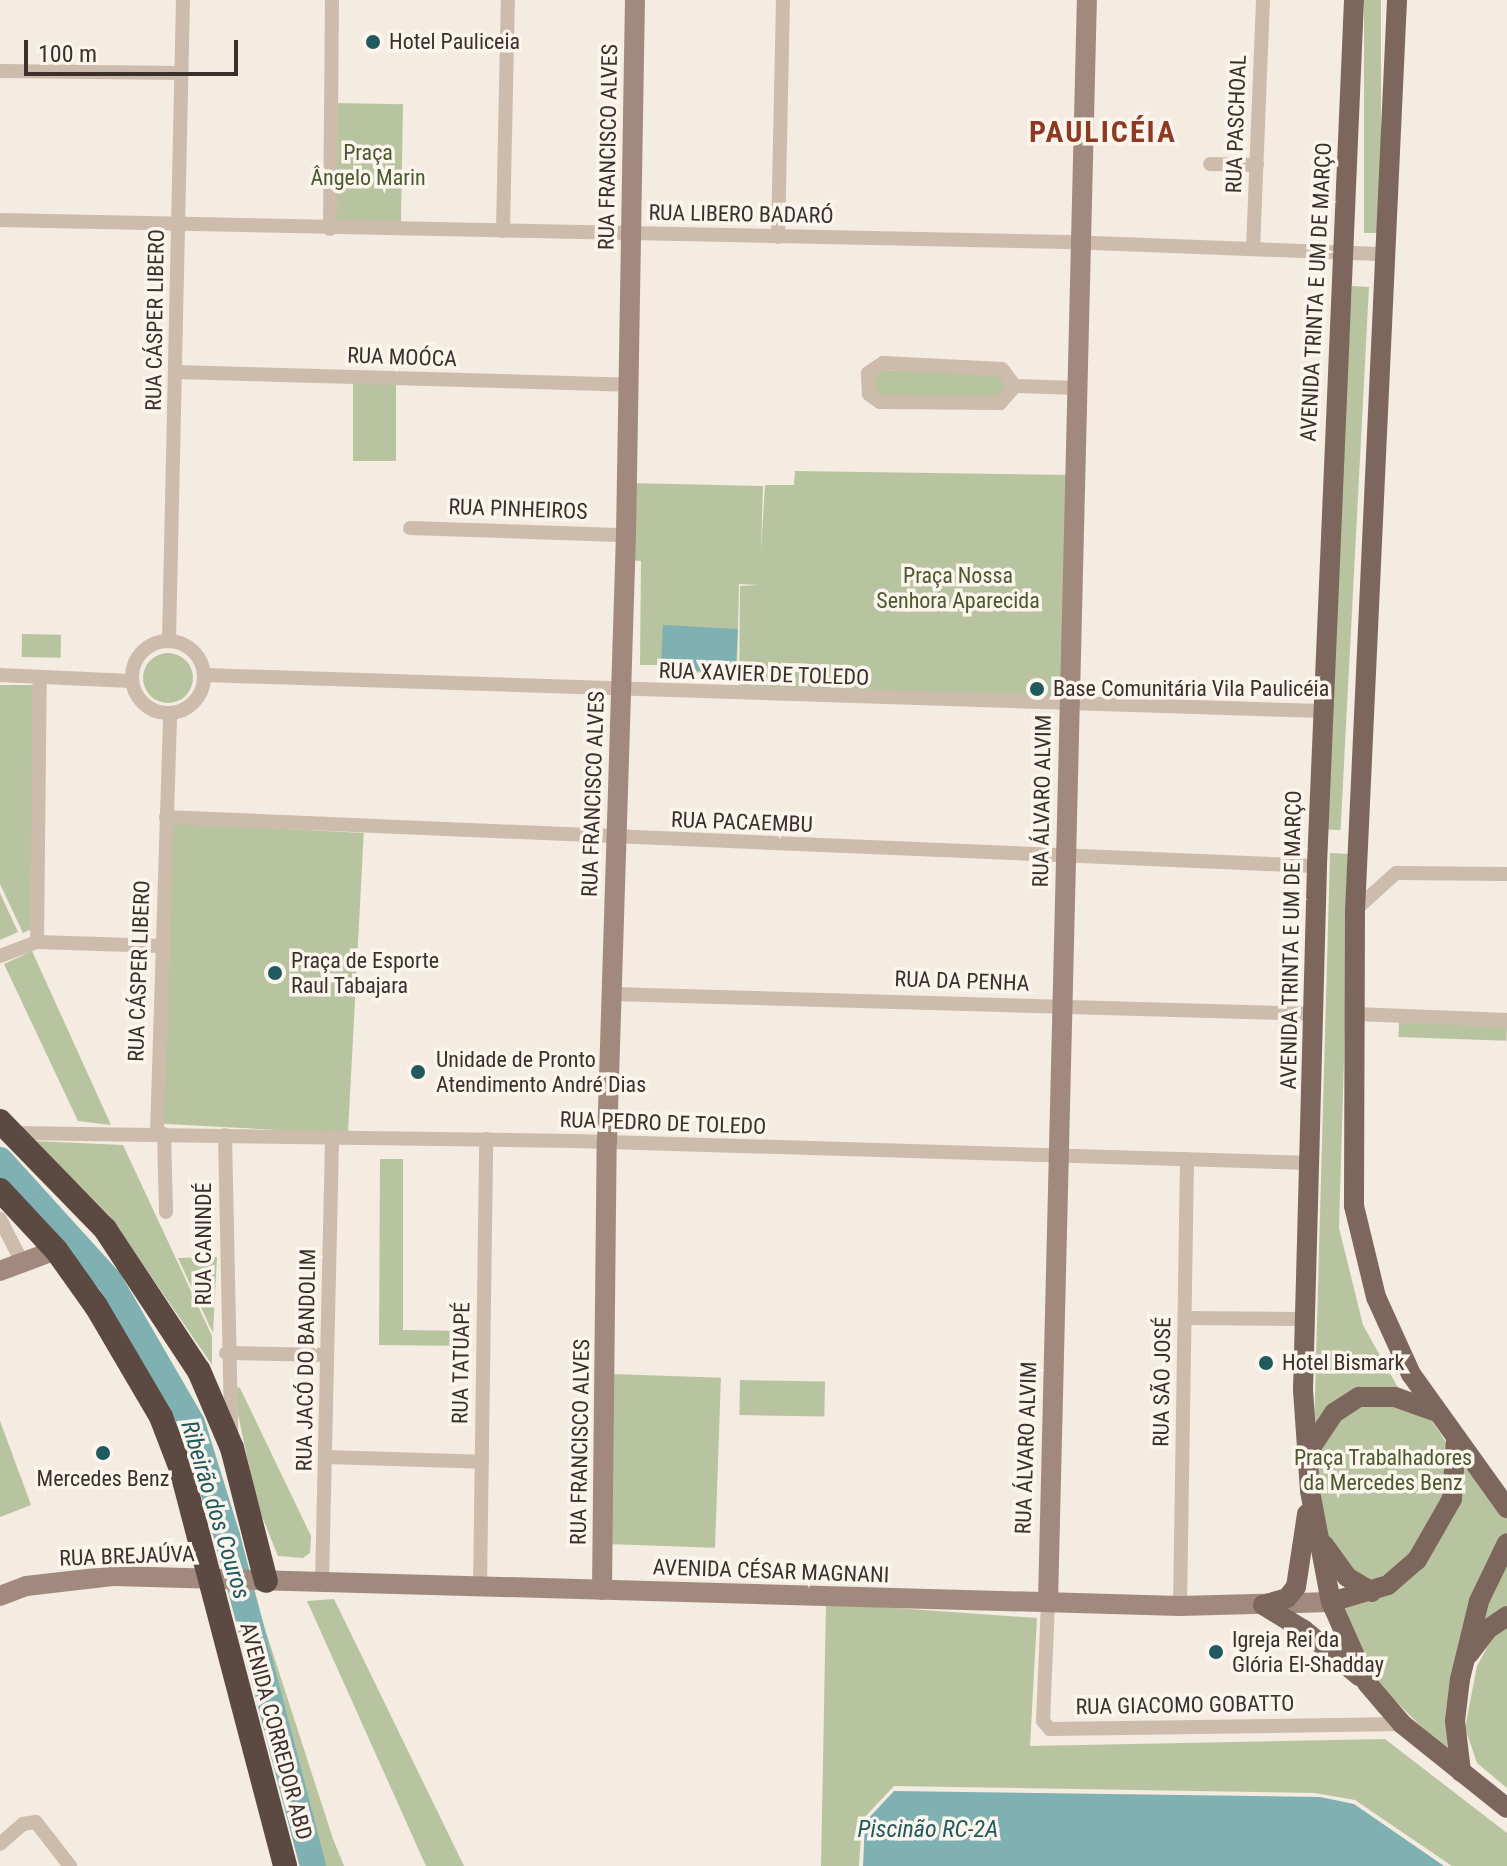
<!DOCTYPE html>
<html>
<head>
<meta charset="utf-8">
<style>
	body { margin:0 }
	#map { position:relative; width:1507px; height:1866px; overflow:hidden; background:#f4ebe1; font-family:"Roboto Condensed",sans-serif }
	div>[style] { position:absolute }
	.green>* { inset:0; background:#b8c4a0; transform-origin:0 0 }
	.round { border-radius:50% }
	.water>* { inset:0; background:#7fb0b2; transform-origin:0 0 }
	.river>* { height:26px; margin:-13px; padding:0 13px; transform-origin:13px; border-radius:13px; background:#7fb0b2 }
	.street>* { height:14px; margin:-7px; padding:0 7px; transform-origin:7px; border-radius:7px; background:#cdbbac }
	.street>.ring { margin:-7px; padding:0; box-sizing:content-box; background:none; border:14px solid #cdbbac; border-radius:50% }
	.secondary>* { height:20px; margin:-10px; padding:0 10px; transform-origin:10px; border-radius:10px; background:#a18a7d }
	.primary>* { height:20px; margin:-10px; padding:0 10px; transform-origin:10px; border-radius:10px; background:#7d675c }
	.highway>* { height:24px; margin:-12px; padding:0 12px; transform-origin:12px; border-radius:12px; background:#5c4a42 }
	.dots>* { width:22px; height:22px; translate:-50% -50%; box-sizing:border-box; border:4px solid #fbf5ee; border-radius:50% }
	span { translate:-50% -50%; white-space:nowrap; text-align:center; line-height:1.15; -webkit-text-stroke:7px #fbf5ee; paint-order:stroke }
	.poi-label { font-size:22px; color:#3b302b }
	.left { translate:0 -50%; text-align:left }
	.street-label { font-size:22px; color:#3b302b }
	.park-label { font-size:22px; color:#4a5a2e }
	.water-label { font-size:24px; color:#1f5a5e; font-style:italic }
	.district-label { font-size:30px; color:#8c3b22; font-weight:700; letter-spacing:2px }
	.scale { position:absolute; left:24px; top:40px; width:214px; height:36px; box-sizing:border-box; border:4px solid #3b302b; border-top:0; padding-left:10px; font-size:24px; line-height:28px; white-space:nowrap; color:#3b302b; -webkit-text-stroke:6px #fbf5ee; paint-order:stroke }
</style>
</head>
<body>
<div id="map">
	<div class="green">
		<div style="left:1364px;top:0;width:17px;height:233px"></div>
		<div style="left:334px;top:103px;width:69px;height:122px;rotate:1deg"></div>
		<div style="left:1352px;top:286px;width:17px;height:544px;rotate:3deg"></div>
		<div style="left:873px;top:370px;width:135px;height:26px;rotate:1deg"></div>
		<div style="left:353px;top:381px;width:43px;height:80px"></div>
		<div style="clip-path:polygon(795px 471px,1073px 475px,1067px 701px,739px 692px,740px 586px,759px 585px,739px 584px,737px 673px,658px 672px,657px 665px,640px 665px,641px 561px,627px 560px,628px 483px,763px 486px,761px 551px,765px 485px,794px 485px)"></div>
		<div style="left:22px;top:634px;width:39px;height:23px;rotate:1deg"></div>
		<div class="round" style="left:143px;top:653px;width:50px;height:50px"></div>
		<div style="clip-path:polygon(0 685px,35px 685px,34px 928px,23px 933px,0 884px)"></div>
		<div style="left:173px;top:823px;width:191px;height:301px;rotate:3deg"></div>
		<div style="clip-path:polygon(1330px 853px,1350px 854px,1339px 1228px,1363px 1325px,1402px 1395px,1388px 1393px,1314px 1431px)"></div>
		<div style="clip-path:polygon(0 893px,18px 932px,0 940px)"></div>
		<div style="clip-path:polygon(32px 951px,111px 1125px,78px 1121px,4px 964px)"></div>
		<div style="left:1399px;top:1021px;width:108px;height:16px;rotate:2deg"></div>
		<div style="clip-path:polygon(34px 1141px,123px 1145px,212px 1336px,212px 1365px,109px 1215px)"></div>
		<div style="clip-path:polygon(380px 1159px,403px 1159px,403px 1330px,470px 1331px,469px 1346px,379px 1345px)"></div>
		<div style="clip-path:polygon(217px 1257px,213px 1333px,178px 1258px)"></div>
		<div style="left:612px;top:1374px;width:109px;height:170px;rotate:2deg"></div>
		<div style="left:740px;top:1380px;width:85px;height:35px;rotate:1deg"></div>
		<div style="clip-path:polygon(232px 1386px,240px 1388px,311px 1536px,310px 1553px,303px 1558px,278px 1556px,257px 1504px)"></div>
		<div style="clip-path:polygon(1378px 1402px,1420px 1413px,1432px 1421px,1446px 1442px,1452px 1478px,1419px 1547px,1389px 1574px,1364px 1582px,1325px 1534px,1316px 1450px,1328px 1429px,1360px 1405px)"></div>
		<div style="clip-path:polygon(0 1421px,31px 1505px,0 1517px)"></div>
		<div style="clip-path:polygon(1462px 1454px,1507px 1516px,1507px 1536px,1487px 1570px,1452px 1758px,1371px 1676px,1338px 1607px,1415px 1573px,1432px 1554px)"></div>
		<div style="clip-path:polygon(1507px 1551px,1507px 1612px,1474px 1628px)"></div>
		<div style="clip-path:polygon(334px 1599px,464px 1866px,426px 1866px,307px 1601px)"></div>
		<div style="clip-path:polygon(826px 1603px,1037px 1618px,1030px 1746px,1385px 1739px,1507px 1833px,1507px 1866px,1452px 1866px,1355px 1800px,1315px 1793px,894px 1786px,862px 1820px,859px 1866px,821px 1866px)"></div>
		<div style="clip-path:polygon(258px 1607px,333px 1839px,344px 1866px,324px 1866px,250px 1609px)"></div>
		<div style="clip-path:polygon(1507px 1625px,1507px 1788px,1477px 1763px,1465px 1728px,1477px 1666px,1496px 1631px)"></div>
	</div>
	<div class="water">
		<div style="left:663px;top:625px;width:75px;height:44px;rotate:3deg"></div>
		<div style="clip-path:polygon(894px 1791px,1320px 1797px,1354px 1804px,1444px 1866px,863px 1866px,865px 1822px)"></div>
	</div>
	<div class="river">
		<div style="left:0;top:1160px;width:162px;rotate:47.8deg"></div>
		<div style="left:109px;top:1280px;width:165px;rotate:59.9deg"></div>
		<div style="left:192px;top:1423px;width:118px;rotate:72.8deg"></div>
		<div style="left:227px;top:1536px;width:341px;rotate:75.4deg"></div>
	</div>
	<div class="street">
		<div style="left:0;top:71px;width:182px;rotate:0.6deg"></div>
		<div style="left:1210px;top:164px;width:47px;rotate:1.2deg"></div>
		<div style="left:0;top:220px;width:1067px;rotate:1.18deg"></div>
		<div style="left:1067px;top:242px;width:319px;rotate:2.2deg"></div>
		<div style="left:330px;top:229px;width:229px;rotate:-89.5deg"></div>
		<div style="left:503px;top:231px;width:231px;rotate:-88.8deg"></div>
		<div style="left:778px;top:237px;width:237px;rotate:-88.8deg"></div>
		<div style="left:1253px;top:249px;width:249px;rotate:-87.7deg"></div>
		<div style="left:883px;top:363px;width:119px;rotate:2.9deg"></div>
		<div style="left:1002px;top:369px;width:21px;rotate:53deg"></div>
		<div style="left:1015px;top:386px;width:23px;rotate:131deg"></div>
		<div style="left:1000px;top:403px;width:120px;rotate:-179.5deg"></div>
		<div style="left:880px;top:402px;width:14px;rotate:-144deg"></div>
		<div style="left:869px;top:394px;width:21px;rotate:-93deg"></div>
		<div style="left:868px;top:373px;width:18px;rotate:-34deg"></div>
		<div style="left:175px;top:372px;width:453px;rotate:1.6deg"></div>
		<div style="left:1015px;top:386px;width:64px;rotate:1.8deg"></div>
		<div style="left:410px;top:528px;width:216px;rotate:1.9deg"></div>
		<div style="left:169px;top:640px;width:640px;rotate:-88.75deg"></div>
		<div class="ring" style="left:132px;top:641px;width:58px;height:58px"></div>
		<div style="left:0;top:675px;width:131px;rotate:2.6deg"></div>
		<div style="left:205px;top:675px;width:1118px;rotate:1.85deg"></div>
		<div style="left:166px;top:817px;width:1152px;rotate:2.44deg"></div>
		<div style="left:1355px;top:910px;width:55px;rotate:-42.1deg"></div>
		<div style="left:1396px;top:873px;width:111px;rotate:0.5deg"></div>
		<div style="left:37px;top:942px;width:265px;rotate:-89.4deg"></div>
		<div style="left:0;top:956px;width:40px;rotate:-21deg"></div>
		<div style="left:37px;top:942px;width:125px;rotate:1.8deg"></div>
		<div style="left:611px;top:994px;width:702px;rotate:1.63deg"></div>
		<div style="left:1355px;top:1014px;width:152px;rotate:2.3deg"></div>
		<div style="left:13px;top:1133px;width:561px;rotate:0.82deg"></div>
		<div style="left:574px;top:1141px;width:736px;rotate:1.71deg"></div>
		<div style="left:157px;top:1133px;width:418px;rotate:-88.2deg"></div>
		<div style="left:164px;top:1134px;width:78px;rotate:88.5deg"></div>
		<div style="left:225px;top:1135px;width:295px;rotate:88.8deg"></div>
		<div style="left:0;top:1219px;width:48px;rotate:62.9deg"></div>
		<div style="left:1185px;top:1318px;width:120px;rotate:0.5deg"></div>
		<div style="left:226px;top:1353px;width:100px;rotate:1.1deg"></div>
		<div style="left:327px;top:1457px;width:155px;rotate:1.8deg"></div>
		<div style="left:322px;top:1582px;width:445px;rotate:-88.7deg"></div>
		<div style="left:480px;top:1587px;width:448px;rotate:-89.2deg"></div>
		<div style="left:1048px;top:1602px;width:119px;rotate:92.4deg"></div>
		<div style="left:1043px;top:1721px;width:11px;rotate:49deg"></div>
		<div style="left:1050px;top:1729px;width:352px;rotate:-0.8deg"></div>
		<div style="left:1180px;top:1606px;width:447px;rotate:-89.1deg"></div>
		<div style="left:0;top:1844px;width:30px;rotate:-41deg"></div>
		<div style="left:23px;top:1824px;width:13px;rotate:-9deg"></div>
		<div style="left:36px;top:1822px;width:56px;rotate:52.3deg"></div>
	</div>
	<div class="secondary">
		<div style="left:0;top:1271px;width:60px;rotate:-20.6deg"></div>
		<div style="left:602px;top:1590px;width:448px;rotate:-89.4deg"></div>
		<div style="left:607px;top:1142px;width:607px;rotate:-88.21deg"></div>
		<div style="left:626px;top:535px;width:535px;rotate:-89.04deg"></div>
		<div style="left:0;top:1596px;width:28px;rotate:-21deg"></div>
		<div style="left:26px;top:1586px;width:89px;rotate:-6.5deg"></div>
		<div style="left:114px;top:1576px;width:1066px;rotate:1.61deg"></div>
		<div style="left:1180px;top:1606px;width:151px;rotate:-1.5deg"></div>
		<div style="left:1048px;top:1602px;width:1602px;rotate:-88.61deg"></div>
	</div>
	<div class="primary">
		<div style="left:1354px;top:0;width:867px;rotate:92.45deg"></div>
		<div style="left:1317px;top:866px;width:524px;rotate:91.53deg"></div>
		<div style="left:1303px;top:1390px;width:101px;rotate:86deg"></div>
		<div style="left:1310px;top:1491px;width:113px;rotate:79.3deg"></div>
		<div style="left:1331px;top:1602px;width:89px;rotate:66deg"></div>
		<div style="left:1367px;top:1683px;width:54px;rotate:49.5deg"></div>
		<div style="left:1402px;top:1724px;width:134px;rotate:38.7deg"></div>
		<div style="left:1397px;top:0;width:911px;rotate:92.64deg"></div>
		<div style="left:1355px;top:910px;width:296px;rotate:90.2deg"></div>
		<div style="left:1354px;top:1206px;width:94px;rotate:76.4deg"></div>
		<div style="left:1376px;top:1297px;width:85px;rotate:65.6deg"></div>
		<div style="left:1411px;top:1374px;width:165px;rotate:54.4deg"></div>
		<div style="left:1308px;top:1452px;width:47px;rotate:-56.3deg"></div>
		<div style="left:1334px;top:1413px;width:30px;rotate:-33deg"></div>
		<div style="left:1359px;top:1397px;width:36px"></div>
		<div style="left:1395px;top:1397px;width:41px;rotate:19.7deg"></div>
		<div style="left:1324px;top:1545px;width:39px;rotate:54deg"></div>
		<div style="left:1347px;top:1577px;width:29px;rotate:31deg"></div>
		<div style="left:1331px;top:1602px;width:59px;rotate:-16.6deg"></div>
		<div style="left:1388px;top:1585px;width:38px;rotate:-41deg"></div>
		<div style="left:1417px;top:1560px;width:70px;rotate:-60.2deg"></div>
		<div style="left:1452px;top:1499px;width:58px;rotate:-86.1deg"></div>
		<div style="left:1263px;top:1605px;width:25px;rotate:-16deg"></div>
		<div style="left:1287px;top:1598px;width:14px;rotate:-51deg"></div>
		<div style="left:1296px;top:1587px;width:74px;rotate:-81.4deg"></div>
		<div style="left:1263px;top:1605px;width:48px;rotate:31.4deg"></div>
		<div style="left:1304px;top:1630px;width:72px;rotate:39.9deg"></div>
		<div style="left:1469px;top:1654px;width:31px;rotate:-53deg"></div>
		<div style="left:1488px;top:1629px;width:23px;rotate:-34deg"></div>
		<div style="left:1461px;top:1772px;width:51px;rotate:-96.7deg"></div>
		<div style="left:1455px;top:1721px;width:42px;rotate:-83.2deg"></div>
		<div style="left:1460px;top:1679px;width:80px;rotate:-76.3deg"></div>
		<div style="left:1479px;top:1601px;width:64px;rotate:-64.2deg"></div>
	</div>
	<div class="highway">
		<div style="left:0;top:1121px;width:151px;rotate:45.8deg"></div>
		<div style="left:105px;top:1229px;width:170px;rotate:56.5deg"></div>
		<div style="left:199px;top:1371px;width:84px;rotate:66.8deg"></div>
		<div style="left:232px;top:1448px;width:137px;rotate:75.7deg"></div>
		<div style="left:0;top:1190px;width:82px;rotate:47deg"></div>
		<div style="left:56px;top:1250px;width:69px;rotate:54.5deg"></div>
		<div style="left:96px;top:1306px;width:129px;rotate:59.6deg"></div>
		<div style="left:161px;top:1417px;width:56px;rotate:69deg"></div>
		<div style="left:181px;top:1469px;width:410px;rotate:75.3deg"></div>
	</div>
	<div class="dots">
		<div style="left:373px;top:42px;background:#1f5a5e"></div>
		<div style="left:1037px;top:689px;background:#1f5a5e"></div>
		<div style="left:275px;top:973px;background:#1f5a5e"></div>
		<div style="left:418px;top:1072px;background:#1f5a5e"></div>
		<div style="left:1266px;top:1363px;background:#1f5a5e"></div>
		<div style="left:103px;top:1453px;background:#1f5a5e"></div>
		<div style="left:1216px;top:1652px;background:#1f5a5e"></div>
	</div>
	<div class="poi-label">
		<span class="left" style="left:389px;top:42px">Hotel Pauliceia</span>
		<span class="left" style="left:1053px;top:689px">Base Comunitária Vila Paulicéia</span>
		<span class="left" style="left:291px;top:973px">Praça de Esporte<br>Raul Tabajara</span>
		<span class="left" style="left:436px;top:1072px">Unidade de Pronto<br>Atendimento André Dias</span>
		<span class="left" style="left:1282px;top:1363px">Hotel Bismark</span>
		<span style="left:103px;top:1479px">Mercedes Benz</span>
		<span class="left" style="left:1232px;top:1652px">Igreja Rei da<br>Glória El-Shadday</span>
	</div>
	<div class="street-label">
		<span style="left:1236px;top:124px;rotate:-88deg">RUA PASCHOAL</span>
		<span style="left:608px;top:147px;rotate:-89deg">RUA FRANCISCO ALVES</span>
		<span style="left:741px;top:214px;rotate:1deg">RUA LIBERO BADARÓ</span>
		<span style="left:1316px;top:292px;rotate:-87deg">AVENIDA TRINTA E UM DE MARÇO</span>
		<span style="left:155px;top:320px;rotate:-89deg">RUA CÁSPER LIBERO</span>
		<span style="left:402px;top:357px;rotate:2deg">RUA MOÓCA</span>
		<span style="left:518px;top:509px;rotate:2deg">RUA PINHEIROS</span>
		<span style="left:764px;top:674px;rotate:2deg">RUA XAVIER DE TOLEDO</span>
		<span style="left:593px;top:794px;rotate:-88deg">RUA FRANCISCO ALVES</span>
		<span style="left:1042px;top:801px;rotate:-89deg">RUA ÁLVARO ALVIM</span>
		<span style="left:742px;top:822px;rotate:2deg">RUA PACAEMBU</span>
		<span style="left:1291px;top:940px;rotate:-89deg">AVENIDA TRINTA E UM DE MARÇO</span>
		<span style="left:139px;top:971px;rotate:-88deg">RUA CÁSPER LIBERO</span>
		<span style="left:962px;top:981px;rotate:2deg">RUA DA PENHA</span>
		<span style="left:663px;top:1123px;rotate:2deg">RUA PEDRO DE TOLEDO</span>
		<span style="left:204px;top:1244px;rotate:-90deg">RUA CANINDÉ</span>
		<span style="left:306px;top:1360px;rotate:-89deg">RUA JACÓ DO BANDOLIM</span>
		<span style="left:461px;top:1363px;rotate:-89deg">RUA TATUAPÉ</span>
		<span style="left:1162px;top:1382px;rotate:-89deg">RUA SÃO JOSÉ</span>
		<span style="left:580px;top:1442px;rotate:-89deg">RUA FRANCISCO ALVES</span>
		<span style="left:1026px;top:1448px;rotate:-88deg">RUA ÁLVARO ALVIM</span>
		<span style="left:127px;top:1556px;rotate:-2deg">RUA BREJAÚVA</span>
		<span style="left:771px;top:1571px;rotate:2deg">AVENIDA CÉSAR MAGNANI</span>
		<span style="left:1185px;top:1705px;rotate:-1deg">RUA GIACOMO GOBATTO</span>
		<span style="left:276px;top:1731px;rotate:75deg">AVENIDA CORREDOR ABD</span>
	</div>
	<div class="park-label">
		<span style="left:368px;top:165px">Praça<br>Ângelo Marin</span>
		<span style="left:958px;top:588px">Praça Nossa<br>Senhora Aparecida</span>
		<span style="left:1383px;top:1470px">Praça Trabalhadores<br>da Mercedes Benz</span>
	</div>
	<div class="water-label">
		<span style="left:215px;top:1510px;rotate:73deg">Ribeirão dos Couros</span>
		<span style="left:928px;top:1830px">Piscinão RC-2A</span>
	</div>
	<div class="district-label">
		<span style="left:1103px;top:132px">PAULICÉIA</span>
	</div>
	<div class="scale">100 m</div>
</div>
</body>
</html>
